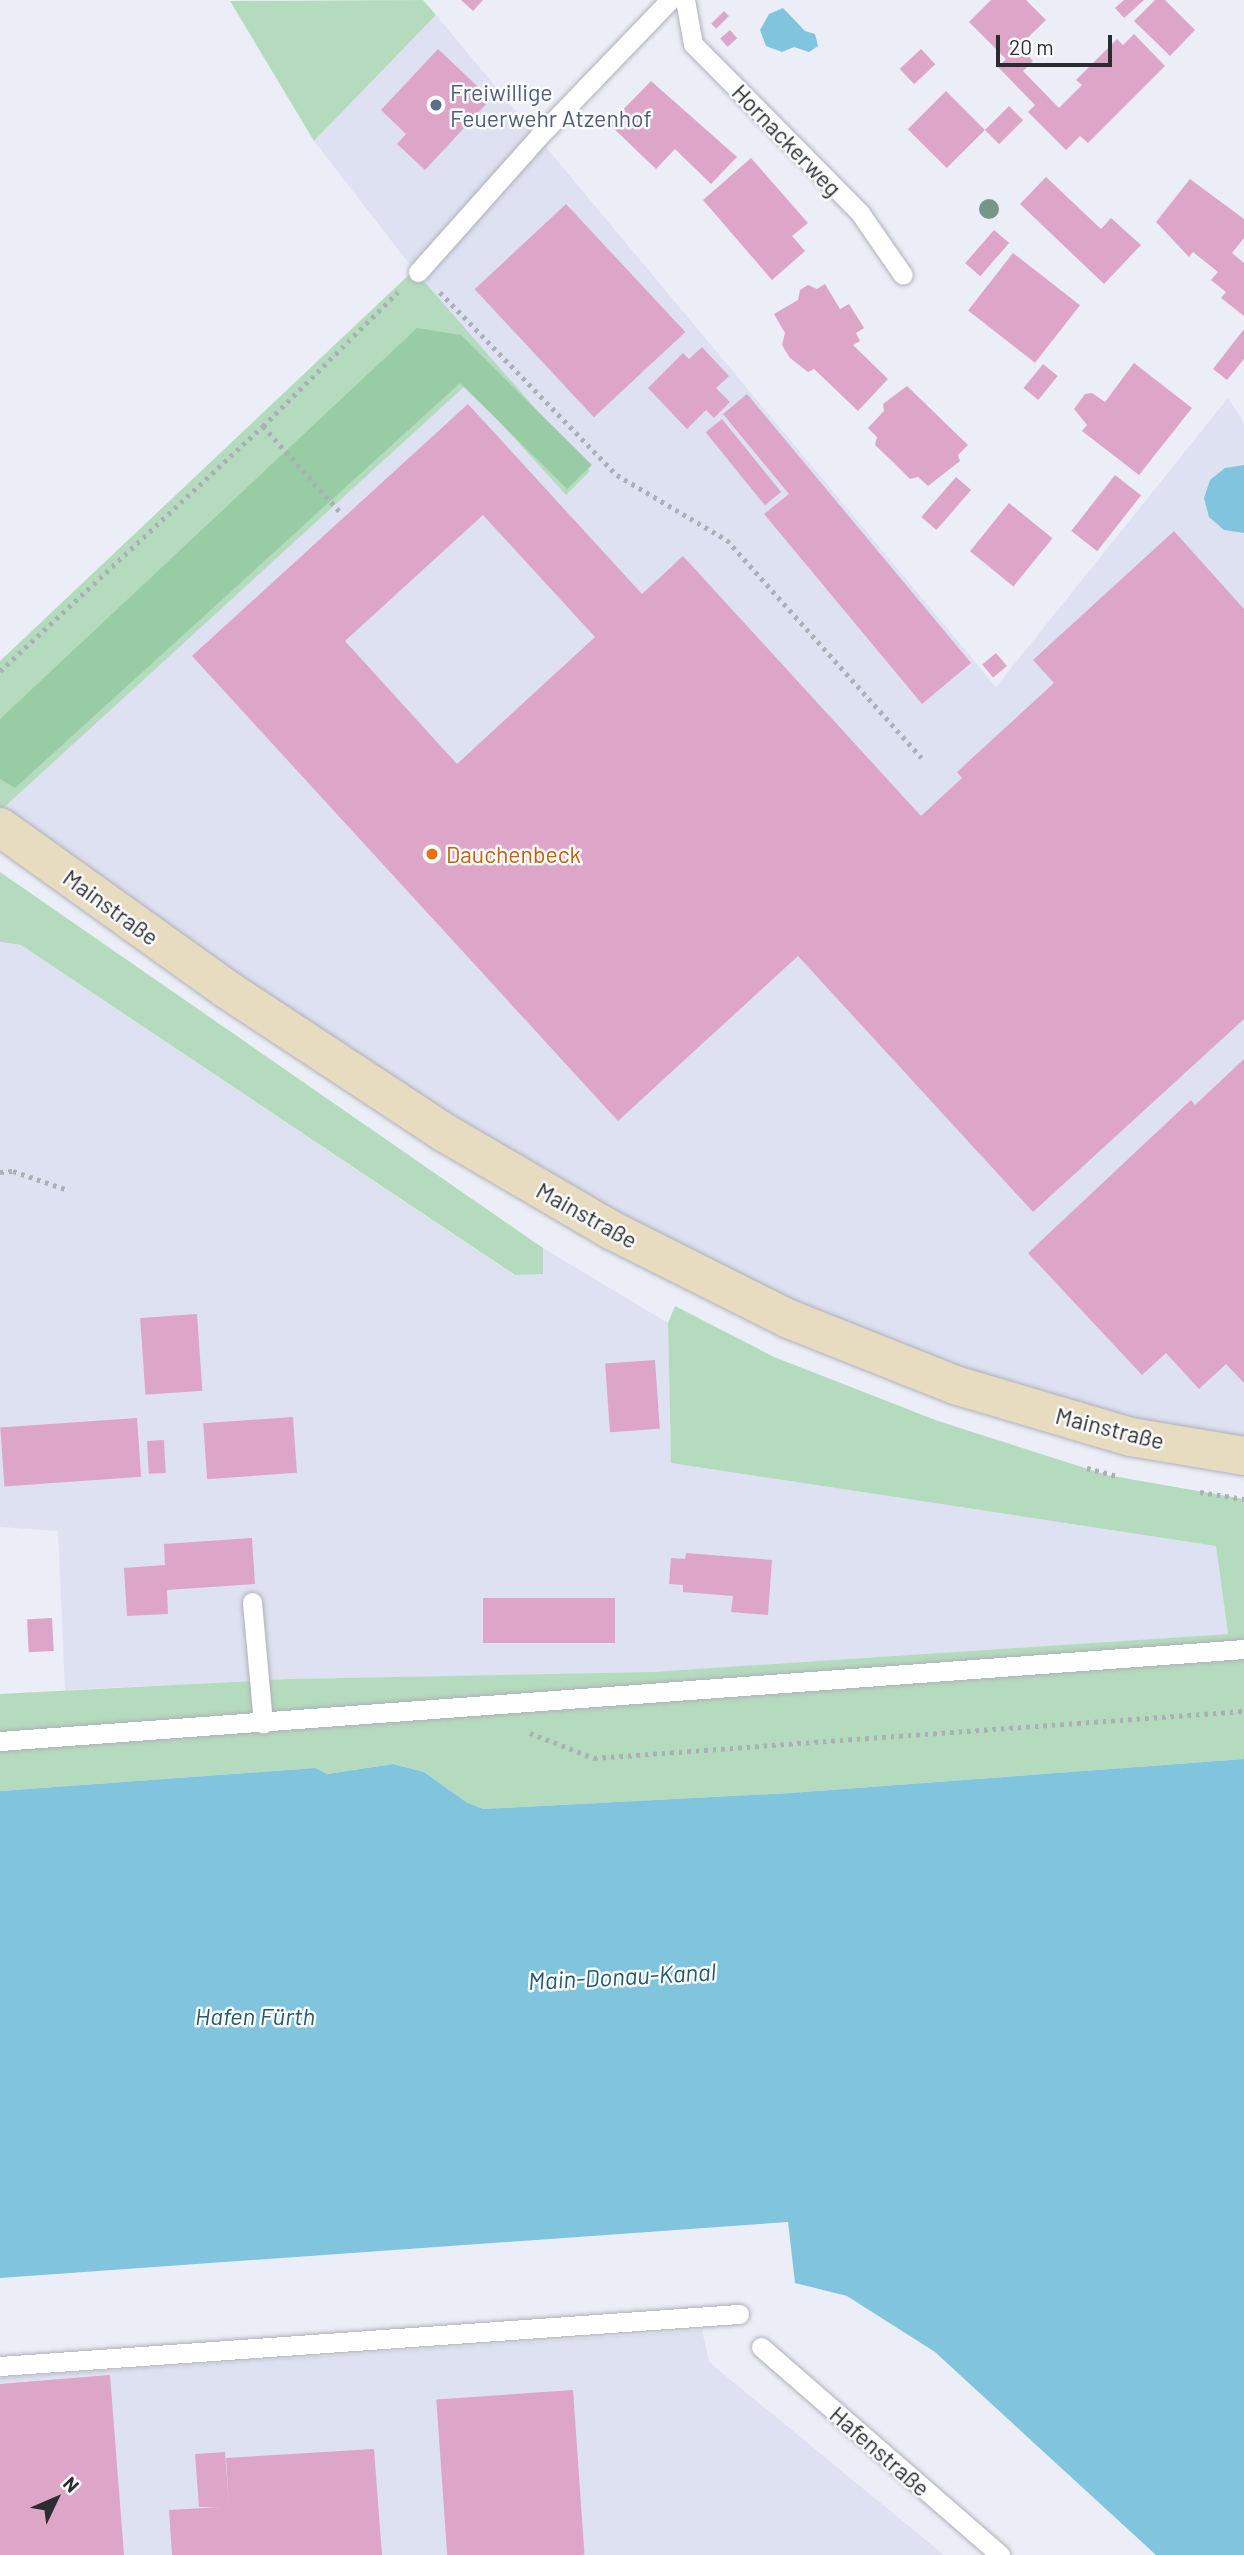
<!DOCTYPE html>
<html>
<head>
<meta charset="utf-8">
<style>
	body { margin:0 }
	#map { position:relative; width:1244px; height:2555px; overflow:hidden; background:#eceef7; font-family:Barlow,sans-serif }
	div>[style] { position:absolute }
	.built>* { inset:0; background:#dee1f1 }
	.green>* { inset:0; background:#b5dbbe }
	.forest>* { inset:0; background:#98cca4 }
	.water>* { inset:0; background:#80c4de }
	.building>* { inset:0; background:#dda6c8; transform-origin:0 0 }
	.path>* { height:4.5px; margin-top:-2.25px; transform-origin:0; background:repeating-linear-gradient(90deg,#adafb6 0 3.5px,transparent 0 8.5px) }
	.roads { filter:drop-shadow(0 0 2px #afb0b9) drop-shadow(0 0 2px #afb0b9) }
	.lane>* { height:19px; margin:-9.5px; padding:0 9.5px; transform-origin:9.5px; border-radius:9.5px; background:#fff }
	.secondary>* { height:38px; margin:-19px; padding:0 19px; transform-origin:19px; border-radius:19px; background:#e7dcbf }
	.trees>* { width:20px; height:20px; margin:-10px; border-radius:50%; background:#769787 }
	.dots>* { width:19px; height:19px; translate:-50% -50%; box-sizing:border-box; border:4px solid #fbfcfe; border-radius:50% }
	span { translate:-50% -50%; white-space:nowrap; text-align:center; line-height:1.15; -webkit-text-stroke:5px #fbfcfe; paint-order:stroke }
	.service-label { font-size:23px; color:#4e5e75 }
	.left { translate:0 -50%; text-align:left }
	.street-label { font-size:23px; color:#2b2c2f }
	.food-label { font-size:23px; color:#c56008 }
	.water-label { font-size:24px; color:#22596c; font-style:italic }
	.north { position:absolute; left:21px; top:2464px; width:70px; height:70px; -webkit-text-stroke:5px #fbfcfe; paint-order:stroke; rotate:46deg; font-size:19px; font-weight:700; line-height:28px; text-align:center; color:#2b2c2f }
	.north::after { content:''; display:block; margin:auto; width:24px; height:32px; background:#2b2c2f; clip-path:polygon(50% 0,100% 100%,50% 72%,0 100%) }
	.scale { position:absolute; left:996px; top:35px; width:116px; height:32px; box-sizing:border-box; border:4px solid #2b2c2f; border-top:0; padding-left:9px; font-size:21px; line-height:24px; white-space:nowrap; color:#2b2c2f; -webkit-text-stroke:5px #fbfcfe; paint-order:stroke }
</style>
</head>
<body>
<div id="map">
	<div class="built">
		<div style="clip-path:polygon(436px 15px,996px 687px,1228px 398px,1244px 423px,1244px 1456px,1131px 1437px,613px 1231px,0 827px,0 671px,263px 426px,414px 270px,314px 141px)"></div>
		<div style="clip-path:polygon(0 942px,21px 945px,514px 1275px,542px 1274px,543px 1248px,668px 1323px,671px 1463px,1216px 1546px,1228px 1634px,651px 1672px,290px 1679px,65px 1690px,58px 1531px,0 1527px)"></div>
		<div style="clip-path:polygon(702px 2330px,709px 2362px,944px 2555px,0 2555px,0 2378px)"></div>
	</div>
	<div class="green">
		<div style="clip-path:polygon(423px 0,436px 15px,314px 141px,230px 1px)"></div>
		<div style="clip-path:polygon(414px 270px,590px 471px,566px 495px,466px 385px,0 811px,0 661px)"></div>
		<div style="clip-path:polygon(0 872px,543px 1248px,543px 1274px,515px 1275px,21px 945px,0 942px)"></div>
		<div style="clip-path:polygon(675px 1306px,774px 1357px,938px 1421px,1107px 1475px,1244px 1499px,1244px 1759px,790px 1793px,483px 1809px,466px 1802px,424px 1772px,393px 1764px,326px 1774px,315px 1768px,0 1791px,0 1694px,290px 1679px,651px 1672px,1228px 1634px,1216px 1546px,671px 1463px,668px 1323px)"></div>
	</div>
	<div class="forest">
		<div style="clip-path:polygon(417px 328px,461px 335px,592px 465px,567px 489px,460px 383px,15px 788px,0 779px,0 719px)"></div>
	</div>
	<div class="water">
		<div style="clip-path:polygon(783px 8px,805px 31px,815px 34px,818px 46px,809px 52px,794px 47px,782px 52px,766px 46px,760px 30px,769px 14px)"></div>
		<div style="clip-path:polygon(1244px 465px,1244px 533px,1224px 530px,1209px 517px,1204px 498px,1210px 480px,1225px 468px)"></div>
		<div style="clip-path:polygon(1244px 1759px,1244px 2555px,1156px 2555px,935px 2352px,847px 2296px,795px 2283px,788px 2222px,0 2278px,0 1791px,315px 1768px,327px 1774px,393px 1764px,424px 1772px,466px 1802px,483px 1809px,790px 1793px)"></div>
	</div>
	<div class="building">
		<div style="clip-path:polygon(461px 0,483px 0,473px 11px)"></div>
		<div style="clip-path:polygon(991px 0,1026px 0,1046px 20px,1019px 46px,1033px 61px,1023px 71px,1059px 108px,1082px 85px,1076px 80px,1117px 39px,1123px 45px,1134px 34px,1165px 66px,1088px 143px,1080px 136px,1066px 150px,1028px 112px,1035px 105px,998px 67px,1006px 59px,969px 22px)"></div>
		<div style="clip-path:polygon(1124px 0,1144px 0,1124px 18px,1115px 8px)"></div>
		<div style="clip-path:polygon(1155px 0,1165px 0,1195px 30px,1170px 56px,1134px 21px)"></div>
		<div style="left:724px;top:11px;width:7px;height:18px;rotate:45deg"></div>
		<div style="left:730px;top:30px;width:11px;height:13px;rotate:49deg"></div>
		<div style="clip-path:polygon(438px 49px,491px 99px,425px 170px,397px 144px,406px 134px,381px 110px)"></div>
		<div style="left:921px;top:49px;width:21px;height:29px;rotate:47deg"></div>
		<div style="clip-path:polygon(651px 81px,737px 157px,711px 184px,675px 149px,656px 169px,609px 124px)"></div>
		<div style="left:946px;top:91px;width:55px;height:54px;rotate:45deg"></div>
		<div style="left:1009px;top:106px;width:20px;height:34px;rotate:45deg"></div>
		<div style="clip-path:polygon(751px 158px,808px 223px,792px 236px,805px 251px,772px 280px,703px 200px)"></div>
		<div style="clip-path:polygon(1046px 177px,1101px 229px,1111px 218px,1141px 245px,1104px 284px,1020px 204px)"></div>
		<div style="clip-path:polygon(1190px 179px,1244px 219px,1244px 238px,1232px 253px,1244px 263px,1244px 316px,1221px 298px,1226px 292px,1211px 280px,1218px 272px,1193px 252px,1189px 257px,1156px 222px)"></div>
		<div style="left:566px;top:204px;width:175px;height:125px;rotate:47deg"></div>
		<div style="left:994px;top:230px;width:20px;height:44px;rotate:41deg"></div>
		<div style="left:1013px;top:253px;width:85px;height:73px;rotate:38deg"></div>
		<div style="clip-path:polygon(825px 284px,840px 309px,849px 304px,864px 328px,856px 333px,860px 341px,853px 345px,888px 379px,858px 411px,814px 369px,808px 372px,790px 358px,782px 345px,785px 333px,774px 314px,798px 300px,800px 290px,808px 285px,817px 289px)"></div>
		<div style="clip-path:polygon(1244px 329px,1244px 359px,1227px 380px,1213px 369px)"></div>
		<div style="clip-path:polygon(702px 347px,729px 376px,716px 388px,730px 402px,714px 418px,706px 410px,687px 429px,648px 388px,683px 353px,689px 359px)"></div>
		<div style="clip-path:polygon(1134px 363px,1192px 408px,1139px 475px,1082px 431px,1087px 425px,1074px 409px,1085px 394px,1092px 393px,1105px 402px)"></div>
		<div style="left:1043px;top:364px;width:19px;height:31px;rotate:39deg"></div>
		<div style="clip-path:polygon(907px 386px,968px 445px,958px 455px,960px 461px,928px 486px,918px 477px,910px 479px,893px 462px,875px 445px,877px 437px,868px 428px,884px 411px,883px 404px)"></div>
		<div style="clip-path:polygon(747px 394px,971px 663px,922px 704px,764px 514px,789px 494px,723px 414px)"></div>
		<div style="clip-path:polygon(evenodd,468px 404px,642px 594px,683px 556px,921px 816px,962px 778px,957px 772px,1054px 683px,1033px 660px,1174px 531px,1244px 609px,1244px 1019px,1033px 1212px,798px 956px,618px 1121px,192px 656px,468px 404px,483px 515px,595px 637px,457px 764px,345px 641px,483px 515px)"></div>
		<div style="left:722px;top:419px;width:94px;height:21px;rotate:51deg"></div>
		<div style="left:1115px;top:475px;width:33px;height:71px;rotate:38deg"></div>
		<div style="left:956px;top:477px;width:20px;height:53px;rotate:41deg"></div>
		<div style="left:1009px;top:503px;width:56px;height:62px;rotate:39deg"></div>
		<div style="left:996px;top:653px;width:17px;height:18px;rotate:50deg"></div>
		<div style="clip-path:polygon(1244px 1059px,1244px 1383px,1226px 1364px,1199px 1389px,1166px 1353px,1142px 1375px,1028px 1253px,1191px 1100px,1195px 1105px)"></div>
		<div style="left:197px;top:1314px;width:77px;height:57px;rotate:86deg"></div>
		<div style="left:655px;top:1360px;width:69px;height:50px;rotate:86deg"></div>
		<div style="left:293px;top:1417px;width:56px;height:90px;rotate:86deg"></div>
		<div style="left:137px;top:1418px;width:59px;height:137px;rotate:86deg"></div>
		<div style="left:164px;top:1440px;width:33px;height:17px;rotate:87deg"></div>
		<div style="clip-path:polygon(252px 1538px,255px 1584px,167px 1590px,168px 1614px,127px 1616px,124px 1568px,165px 1565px,164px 1544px)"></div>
		<div style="clip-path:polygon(686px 1553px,772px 1560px,768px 1615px,731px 1612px,733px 1596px,683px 1592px,683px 1585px,669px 1584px,671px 1558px,685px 1559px)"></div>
		<div style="left:615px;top:1598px;width:45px;height:132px;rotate:90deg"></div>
		<div style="left:52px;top:1618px;width:33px;height:25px;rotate:87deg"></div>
		<div style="clip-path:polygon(110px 2375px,124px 2555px,0 2555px,0 2384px)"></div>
		<div style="left:573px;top:2390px;width:165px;height:137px;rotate:86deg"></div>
		<div style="clip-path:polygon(374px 2449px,382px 2555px,172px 2555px,169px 2510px,220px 2507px,199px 2507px,195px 2454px,225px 2452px,229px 2506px,226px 2458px)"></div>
	</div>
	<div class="path">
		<div style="left:440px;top:292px;width:255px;rotate:46deg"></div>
		<div style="left:617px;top:475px;width:128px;rotate:30.6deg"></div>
		<div style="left:727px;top:540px;width:292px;rotate:48.2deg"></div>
		<div style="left:263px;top:426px;width:117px;rotate:48.1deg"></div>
		<div style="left:0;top:671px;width:359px;rotate:-43deg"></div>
		<div style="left:263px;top:426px;width:190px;rotate:-44.8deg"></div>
		<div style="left:0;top:1172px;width:13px;rotate:-4deg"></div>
		<div style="left:13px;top:1171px;width:55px;rotate:19.1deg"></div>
		<div style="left:1087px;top:1468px;width:30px;rotate:15deg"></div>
		<div style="left:1200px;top:1492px;width:45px;rotate:9deg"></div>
		<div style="left:530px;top:1733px;width:69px;rotate:21.3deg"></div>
		<div style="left:594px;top:1758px;width:652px;rotate:-4.14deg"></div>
	</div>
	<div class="roads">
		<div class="lane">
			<div style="left:685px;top:0;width:45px;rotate:79.7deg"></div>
			<div style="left:693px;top:44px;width:238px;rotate:45.3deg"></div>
			<div style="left:860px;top:213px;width:75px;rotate:55.3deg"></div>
			<div style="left:418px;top:272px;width:183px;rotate:-48.3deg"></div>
			<div style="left:540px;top:135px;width:187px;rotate:-46.1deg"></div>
			<div style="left:252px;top:1602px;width:122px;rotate:84.8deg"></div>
			<div style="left:0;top:1741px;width:1247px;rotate:-4.23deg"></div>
			<div style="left:761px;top:2347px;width:317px;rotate:41deg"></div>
			<div style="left:0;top:2366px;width:741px;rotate:-4.03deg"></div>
		</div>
		<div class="secondary">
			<div style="left:0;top:827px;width:280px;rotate:35.6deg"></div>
			<div style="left:228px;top:990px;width:260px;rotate:33.4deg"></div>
			<div style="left:445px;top:1133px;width:194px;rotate:30.3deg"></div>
			<div style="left:613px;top:1231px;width:197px;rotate:26.6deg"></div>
			<div style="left:789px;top:1319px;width:179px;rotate:21.7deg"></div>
			<div style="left:955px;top:1385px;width:184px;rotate:16.5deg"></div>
			<div style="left:1131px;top:1437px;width:115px;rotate:9.5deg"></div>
		</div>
	</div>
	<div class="trees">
		<div style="left:989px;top:209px"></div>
	</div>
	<div class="dots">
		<div style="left:436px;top:105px;background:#5c6f8a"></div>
		<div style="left:432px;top:854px;background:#e8710a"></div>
	</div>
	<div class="service-label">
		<span class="left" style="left:450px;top:105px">Freiwillige<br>Feuerwehr Atzenhof</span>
	</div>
	<div class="street-label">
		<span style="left:787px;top:140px;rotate:46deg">Hornackerweg</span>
		<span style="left:111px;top:907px;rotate:36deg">Mainstraße</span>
		<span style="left:587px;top:1215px;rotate:29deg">Mainstraße</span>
		<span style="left:1110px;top:1428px;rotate:14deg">Mainstraße</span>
		<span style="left:880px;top:2451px;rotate:41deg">Hafenstraße</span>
	</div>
	<div class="food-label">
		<span class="left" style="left:446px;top:854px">Dauchenbeck</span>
	</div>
	<div class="water-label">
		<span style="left:622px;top:1976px;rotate:-3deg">Main-Donau-Kanal</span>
		<span style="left:255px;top:2016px">Hafen Fürth</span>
	</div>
	<div class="north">N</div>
	<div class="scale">20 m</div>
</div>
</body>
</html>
